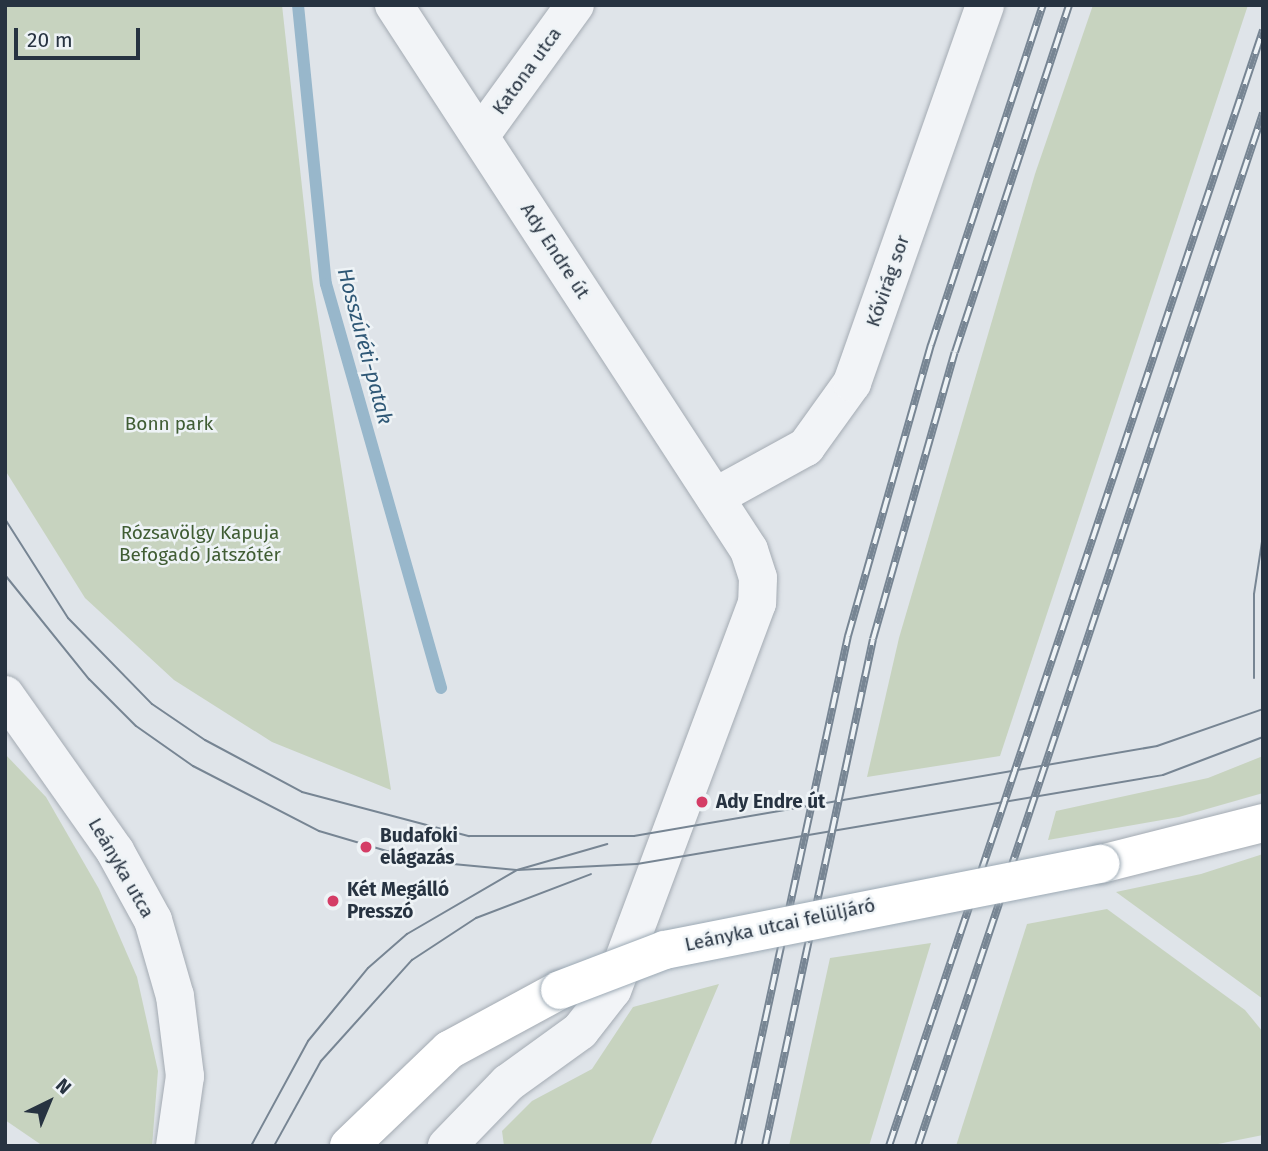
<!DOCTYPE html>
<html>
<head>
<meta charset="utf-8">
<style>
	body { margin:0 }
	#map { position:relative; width:1268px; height:1151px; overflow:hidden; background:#dfe4e9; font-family:"Fira Sans",sans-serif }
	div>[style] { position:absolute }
	.green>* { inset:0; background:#c7d3bf }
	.stream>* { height:12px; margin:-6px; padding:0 6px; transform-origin:6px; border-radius:6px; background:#98b7cb }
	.roads { filter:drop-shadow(0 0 2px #a4abb3) drop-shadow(0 0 2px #a4abb3) }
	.minor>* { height:38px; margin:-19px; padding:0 19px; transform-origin:19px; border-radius:19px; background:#f2f4f7 }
	.major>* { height:38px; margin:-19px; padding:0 19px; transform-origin:19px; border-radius:19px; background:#fff }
	.tram>* { height:2px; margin:-1px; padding:0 1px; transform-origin:1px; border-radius:1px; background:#778593 }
	.rail>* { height:8px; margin-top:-4px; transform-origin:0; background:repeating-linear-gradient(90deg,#eef3f6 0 16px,#778593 0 32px); box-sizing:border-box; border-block:2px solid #778593 }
	.bridges { filter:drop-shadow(0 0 2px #9daab5) drop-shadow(0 0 2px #9daab5) }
	.major-bridge>* { height:38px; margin:-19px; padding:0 19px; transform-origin:19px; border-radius:19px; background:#fff }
	.dots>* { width:19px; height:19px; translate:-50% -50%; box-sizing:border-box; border:4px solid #eef3f6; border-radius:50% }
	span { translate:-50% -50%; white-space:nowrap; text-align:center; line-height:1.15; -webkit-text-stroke:5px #eef3f6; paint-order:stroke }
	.street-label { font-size:19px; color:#273341 }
	.park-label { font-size:19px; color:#405d34 }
	.poi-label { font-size:19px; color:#273341; font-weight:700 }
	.left { translate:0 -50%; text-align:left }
	.water-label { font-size:21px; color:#2f5876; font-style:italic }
	.frame { position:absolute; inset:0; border:7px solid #273341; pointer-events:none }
	.north { position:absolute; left:14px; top:1067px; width:70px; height:70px; -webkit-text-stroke:5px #eef3f6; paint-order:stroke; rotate:43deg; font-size:19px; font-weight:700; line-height:28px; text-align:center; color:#273341 }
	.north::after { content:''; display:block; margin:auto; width:24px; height:32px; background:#273341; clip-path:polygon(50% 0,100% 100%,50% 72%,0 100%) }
	.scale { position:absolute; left:14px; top:28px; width:126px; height:32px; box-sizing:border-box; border:4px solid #273341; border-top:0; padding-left:9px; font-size:21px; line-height:24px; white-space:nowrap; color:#273341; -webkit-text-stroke:5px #eef3f6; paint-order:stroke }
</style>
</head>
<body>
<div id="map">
	<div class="green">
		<div style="clip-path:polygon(7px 5px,282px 5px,312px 278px,391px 790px,272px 742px,174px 680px,85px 598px,5px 470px)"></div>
		<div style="clip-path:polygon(1093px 5px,1248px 5px,1000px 756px,867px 777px,899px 638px,1035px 174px)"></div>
		<div style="clip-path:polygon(5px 754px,46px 797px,99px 889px,137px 977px,158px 1071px,152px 1146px,43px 1146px,5px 1120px)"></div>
		<div style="clip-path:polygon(1263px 756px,1263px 793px,1179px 817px,1048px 840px,1056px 811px,1208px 778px)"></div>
		<div style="clip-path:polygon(1263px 854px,1263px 999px,1116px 892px,1201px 874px)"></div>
		<div style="clip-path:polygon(1107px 909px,1245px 1010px,1263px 1032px,1263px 1135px,1208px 1146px,956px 1146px,1027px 924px)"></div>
		<div style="clip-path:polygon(931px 943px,869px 1146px,789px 1146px,830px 958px)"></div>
		<div style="clip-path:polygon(719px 984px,650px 1146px,504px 1146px,502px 1131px,532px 1101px,592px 1069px,633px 1007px)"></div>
	</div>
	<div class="stream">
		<div style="left:298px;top:5px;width:280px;rotate:84.3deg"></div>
		<div style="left:326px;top:284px;width:420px;rotate:74.1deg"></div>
	</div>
	<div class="roads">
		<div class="minor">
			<div style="left:394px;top:5px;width:650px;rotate:56.92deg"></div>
			<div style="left:749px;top:550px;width:29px;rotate:72deg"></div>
			<div style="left:758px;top:578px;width:25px;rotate:92deg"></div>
			<div style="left:757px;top:603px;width:413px;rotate:110.5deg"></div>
			<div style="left:612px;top:990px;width:52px;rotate:128deg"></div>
			<div style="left:580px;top:1031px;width:89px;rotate:144.2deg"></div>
			<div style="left:508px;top:1083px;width:88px;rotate:134.1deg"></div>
			<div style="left:480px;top:136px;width:162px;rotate:-54.1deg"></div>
			<div style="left:715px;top:497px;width:104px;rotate:-28.8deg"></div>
			<div style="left:806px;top:447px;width:79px;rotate:-54.3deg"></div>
			<div style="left:852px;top:383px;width:401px;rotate:-70.6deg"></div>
			<div style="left:5px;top:695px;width:191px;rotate:54.8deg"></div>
			<div style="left:115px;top:851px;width:79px;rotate:61.2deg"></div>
			<div style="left:153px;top:920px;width:79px;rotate:73.9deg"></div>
			<div style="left:175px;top:996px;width:81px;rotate:82.9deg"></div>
			<div style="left:185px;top:1076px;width:71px;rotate:98.1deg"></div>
		</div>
		<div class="major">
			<div style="left:1101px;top:864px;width:167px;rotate:-14.2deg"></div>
			<div style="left:349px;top:1146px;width:139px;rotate:-43.8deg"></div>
			<div style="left:449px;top:1050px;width:126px;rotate:-28.4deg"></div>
		</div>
	</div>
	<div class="tram">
		<div style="left:5px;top:519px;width:117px;rotate:57.5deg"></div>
		<div style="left:68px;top:618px;width:120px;rotate:45.7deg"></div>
		<div style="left:152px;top:704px;width:64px;rotate:34.2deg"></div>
		<div style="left:205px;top:740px;width:110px;rotate:28.2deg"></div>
		<div style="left:302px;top:792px;width:173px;rotate:14.8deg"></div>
		<div style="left:469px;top:836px;width:165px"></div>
		<div style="left:634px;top:836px;width:531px;rotate:-9.76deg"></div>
		<div style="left:1157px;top:746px;width:112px;rotate:-19.2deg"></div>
		<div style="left:5px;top:575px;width:134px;rotate:51.1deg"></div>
		<div style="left:89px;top:679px;width:66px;rotate:45deg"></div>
		<div style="left:136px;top:726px;width:70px;rotate:35.1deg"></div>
		<div style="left:193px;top:766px;width:142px;rotate:27.3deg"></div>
		<div style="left:319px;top:831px;width:106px;rotate:16.4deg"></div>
		<div style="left:421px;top:861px;width:96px;rotate:5.4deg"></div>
		<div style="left:517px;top:870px;width:120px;rotate:-2.9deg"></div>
		<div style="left:637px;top:864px;width:533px;rotate:-9.6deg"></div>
		<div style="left:1163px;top:775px;width:107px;rotate:-20.8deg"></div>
		<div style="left:1254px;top:678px;width:84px;rotate:-90deg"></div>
		<div style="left:1254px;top:594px;width:60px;rotate:-81.3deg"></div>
		<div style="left:251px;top:1146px;width:119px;rotate:-61.5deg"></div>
		<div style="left:308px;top:1041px;width:94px;rotate:-50.6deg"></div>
		<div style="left:368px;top:968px;width:52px;rotate:-41.1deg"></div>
		<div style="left:407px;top:934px;width:127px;rotate:-30.2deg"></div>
		<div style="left:517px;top:870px;width:94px;rotate:-16.1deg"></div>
		<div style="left:274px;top:1146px;width:97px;rotate:-61.1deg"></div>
		<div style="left:321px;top:1061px;width:136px;rotate:-48deg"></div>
		<div style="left:412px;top:960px;width:77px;rotate:-33.3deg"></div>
		<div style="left:476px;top:918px;width:123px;rotate:-20.9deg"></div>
	</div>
	<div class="rail">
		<div style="left:738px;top:1146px;width:522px;rotate:-77.83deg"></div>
		<div style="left:848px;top:636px;width:303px;rotate:-74.1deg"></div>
		<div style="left:931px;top:345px;width:358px;rotate:-71.8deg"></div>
		<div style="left:765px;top:1146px;width:518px;rotate:-77.97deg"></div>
		<div style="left:873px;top:639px;width:298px;rotate:-74.1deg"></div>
		<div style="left:955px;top:352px;width:365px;rotate:-71.8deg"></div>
		<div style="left:889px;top:1146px;width:1177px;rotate:-71.47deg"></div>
		<div style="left:918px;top:1146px;width:1089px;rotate:-71.53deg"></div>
	</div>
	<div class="bridges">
		<div class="major-bridge">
			<div style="left:560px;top:990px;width:112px;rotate:-20.9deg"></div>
			<div style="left:665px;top:950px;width:444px;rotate:-11.2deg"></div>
		</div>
	</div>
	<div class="dots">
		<div style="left:702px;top:802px;background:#d43d66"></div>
		<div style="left:366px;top:847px;background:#d43d66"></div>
		<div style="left:333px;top:901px;background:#d43d66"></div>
	</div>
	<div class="street-label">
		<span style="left:527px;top:71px;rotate:-54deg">Katona utca</span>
		<span style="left:555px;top:251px;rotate:57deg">Ady Endre út</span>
		<span style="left:888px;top:281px;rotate:-71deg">Kővirág sor</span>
		<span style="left:121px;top:868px;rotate:60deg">Leányka utca</span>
		<span style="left:780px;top:925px;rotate:-12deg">Leányka utcai felüljáró</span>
	</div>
	<div class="park-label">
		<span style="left:169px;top:424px">Bonn park</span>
		<span style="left:200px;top:544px">Rózsavölgy Kapuja<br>Befogadó Játszótér</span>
	</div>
	<div class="poi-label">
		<span class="left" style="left:716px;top:802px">Ady Endre út</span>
		<span class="left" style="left:380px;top:847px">Budafoki<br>elágazás</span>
		<span class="left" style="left:347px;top:901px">Két Megálló<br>Presszó</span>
	</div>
	<div class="water-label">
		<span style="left:365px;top:346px;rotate:75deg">Hosszúréti-patak</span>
	</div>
	<div class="frame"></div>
	<div class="north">N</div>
	<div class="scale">20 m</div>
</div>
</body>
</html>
